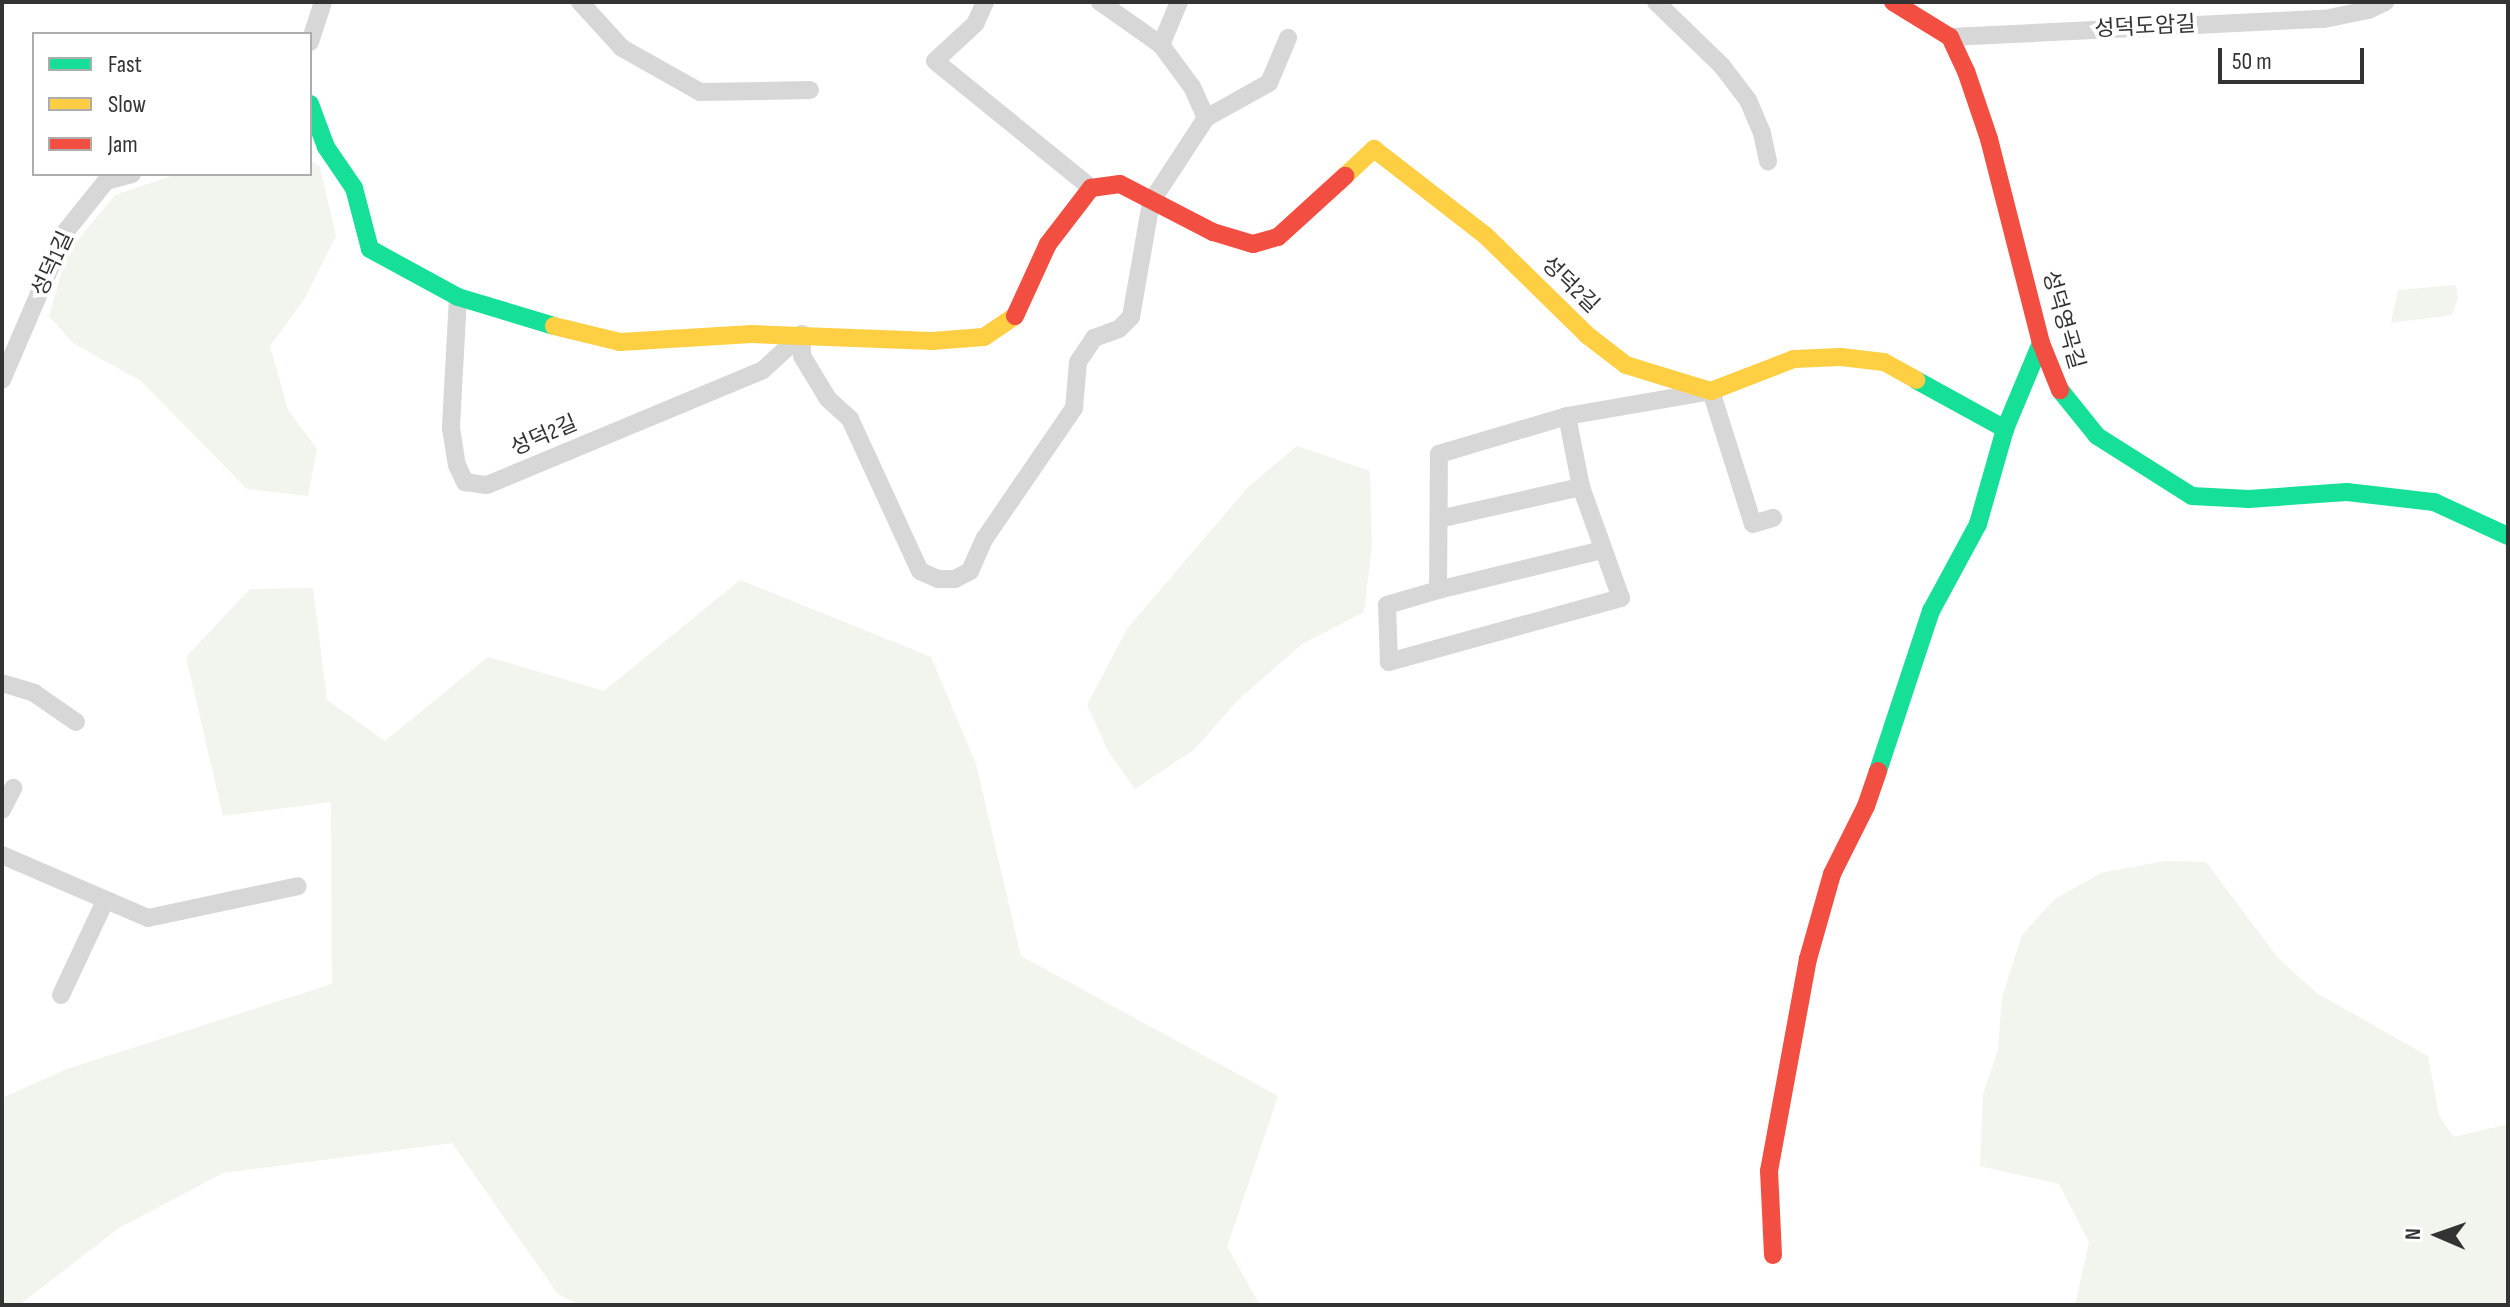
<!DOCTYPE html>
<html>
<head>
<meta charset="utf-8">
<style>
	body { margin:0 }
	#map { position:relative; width:2510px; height:1307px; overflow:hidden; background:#fff; font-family:"Sofia Sans Condensed","Noto Sans KR",sans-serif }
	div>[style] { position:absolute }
	.green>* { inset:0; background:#f1f5ed }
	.street>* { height:18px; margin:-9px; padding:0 9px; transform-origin:9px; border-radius:9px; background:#d7d7d7 }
	.fast>* { height:18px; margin:-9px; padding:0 9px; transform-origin:9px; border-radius:9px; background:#16e098 }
	.slow>* { height:18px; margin:-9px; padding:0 9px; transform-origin:9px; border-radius:9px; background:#ffcf43 }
	.jam>* { height:18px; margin:-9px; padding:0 9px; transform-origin:9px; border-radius:9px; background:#f24e42 }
	span { translate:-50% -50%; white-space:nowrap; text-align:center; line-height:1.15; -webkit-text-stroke:8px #fff; paint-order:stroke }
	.street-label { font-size:22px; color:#333 }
	.frame { position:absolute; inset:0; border:4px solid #333; pointer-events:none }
	.legend { position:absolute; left:32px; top:32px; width:280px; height:144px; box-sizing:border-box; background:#fff; border:2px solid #adadad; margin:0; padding:10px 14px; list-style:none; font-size:24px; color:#333 }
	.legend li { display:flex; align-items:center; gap:16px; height:40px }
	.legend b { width:40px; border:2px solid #adadad }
	.north { position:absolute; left:2398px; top:1195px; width:80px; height:80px; -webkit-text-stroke:6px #fff; paint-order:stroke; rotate:272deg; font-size:22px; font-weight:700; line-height:32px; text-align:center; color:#333 }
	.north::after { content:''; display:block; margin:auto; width:28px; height:36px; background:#333; clip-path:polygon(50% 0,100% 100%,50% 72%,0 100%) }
	.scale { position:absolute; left:2218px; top:48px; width:146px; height:36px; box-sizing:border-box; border:4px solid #333; border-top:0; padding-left:10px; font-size:24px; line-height:28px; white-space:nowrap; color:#333; -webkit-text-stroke:6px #fff; paint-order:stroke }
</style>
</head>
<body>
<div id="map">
	<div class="green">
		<div style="clip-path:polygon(310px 161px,320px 167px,336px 236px,305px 298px,270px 346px,288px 410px,317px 449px,308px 496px,247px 489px,141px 381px,73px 343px,49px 316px,67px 253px,115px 195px,178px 174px,310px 174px)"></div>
		<div style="clip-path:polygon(2456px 285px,2458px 298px,2452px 315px,2391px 323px,2398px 290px)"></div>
		<div style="clip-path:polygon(1297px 446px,1370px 471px,1372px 544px,1364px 612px,1302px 644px,1238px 700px,1195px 749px,1135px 789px,1108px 751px,1087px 705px,1127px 629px,1248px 487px)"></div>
		<div style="clip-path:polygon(740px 580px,931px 657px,976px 764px,1021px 956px,1278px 1096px,1227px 1247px,1260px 1305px,579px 1305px,558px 1294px,452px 1143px,223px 1173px,119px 1228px,19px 1305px,2px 1305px,2px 1098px,67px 1069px,332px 984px,331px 802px,223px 816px,186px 657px,250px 589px,313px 588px,327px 700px,385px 741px,488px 657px,604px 691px)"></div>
		<div style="clip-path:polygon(2165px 861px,2206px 862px,2278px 958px,2318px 994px,2428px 1056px,2439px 1116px,2454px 1137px,2508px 1124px,2508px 1305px,2075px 1305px,2089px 1242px,2059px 1184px,1980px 1166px,1983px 1094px,1998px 1050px,2002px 997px,2022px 935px,2055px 899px,2101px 873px)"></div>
	</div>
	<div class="street">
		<div style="left:580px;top:2px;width:62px;rotate:47.6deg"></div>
		<div style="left:622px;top:48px;width:90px;rotate:29.4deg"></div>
		<div style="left:700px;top:92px;width:110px;rotate:-1deg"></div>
		<div style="left:985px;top:2px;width:24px;rotate:114deg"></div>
		<div style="left:975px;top:24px;width:54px;rotate:137.2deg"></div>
		<div style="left:935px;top:61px;width:201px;rotate:39.1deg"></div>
		<div style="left:1656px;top:2px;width:92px;rotate:44.1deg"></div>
		<div style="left:1722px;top:66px;width:43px;rotate:52.6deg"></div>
		<div style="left:1748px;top:100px;width:36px;rotate:67deg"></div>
		<div style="left:1762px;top:133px;width:29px;rotate:78deg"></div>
		<div style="left:1950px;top:37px;width:374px;rotate:-2.8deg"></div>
		<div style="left:2324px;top:19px;width:45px;rotate:-11.6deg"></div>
		<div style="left:2368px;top:10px;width:19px;rotate:-25deg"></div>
		<div style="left:310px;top:42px;width:42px;rotate:-72deg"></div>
		<div style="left:1161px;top:45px;width:47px;rotate:-67.3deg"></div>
		<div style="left:1206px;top:118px;width:72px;rotate:-29.1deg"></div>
		<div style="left:1269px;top:83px;width:49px;rotate:-67.1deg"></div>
		<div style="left:458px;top:297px;width:131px;rotate:93.1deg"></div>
		<div style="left:451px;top:428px;width:37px;rotate:81deg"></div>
		<div style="left:457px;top:465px;width:19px;rotate:65deg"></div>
		<div style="left:465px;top:482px;width:22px;rotate:8deg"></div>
		<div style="left:487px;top:485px;width:299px;rotate:-22.6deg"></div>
		<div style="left:763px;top:370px;width:53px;rotate:-42.7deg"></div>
		<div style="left:802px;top:334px;width:22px;rotate:90deg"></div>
		<div style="left:802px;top:356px;width:50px;rotate:58.8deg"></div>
		<div style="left:828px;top:399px;width:30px;rotate:42deg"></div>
		<div style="left:850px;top:419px;width:167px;rotate:65.3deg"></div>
		<div style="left:920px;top:571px;width:20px;rotate:24deg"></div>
		<div style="left:938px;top:579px;width:17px"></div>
		<div style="left:955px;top:579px;width:17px;rotate:-28deg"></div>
		<div style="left:970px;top:571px;width:36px;rotate:-66deg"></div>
		<div style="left:985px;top:538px;width:158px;rotate:-55.6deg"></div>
		<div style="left:1074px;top:408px;width:46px;rotate:-85deg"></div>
		<div style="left:1078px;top:362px;width:29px;rotate:-56deg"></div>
		<div style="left:1094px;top:338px;width:27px;rotate:-20deg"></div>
		<div style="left:1119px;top:329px;width:17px;rotate:-45deg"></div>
		<div style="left:1131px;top:317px;width:117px;rotate:-80.1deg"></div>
		<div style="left:1151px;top:202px;width:100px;rotate:-56.8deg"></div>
		<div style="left:1206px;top:118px;width:34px;rotate:-114deg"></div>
		<div style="left:1192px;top:87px;width:52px;rotate:-126.4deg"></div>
		<div style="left:1161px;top:45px;width:75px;rotate:-144.8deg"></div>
		<div style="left:2px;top:380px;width:162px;rotate:-66.8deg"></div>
		<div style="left:66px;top:231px;width:64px;rotate:-51.3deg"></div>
		<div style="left:106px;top:181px;width:27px;rotate:-15deg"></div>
		<div style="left:1567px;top:416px;width:72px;rotate:78.8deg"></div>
		<div style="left:1581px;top:487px;width:118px;rotate:70.2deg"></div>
		<div style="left:1621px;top:598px;width:241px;rotate:164.6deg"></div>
		<div style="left:1389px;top:662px;width:57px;rotate:-92deg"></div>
		<div style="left:1387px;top:605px;width:53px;rotate:-16.4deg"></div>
		<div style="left:1438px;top:590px;width:136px;rotate:-89.6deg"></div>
		<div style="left:1439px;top:454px;width:134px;rotate:-16.5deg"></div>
		<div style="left:1567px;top:416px;width:146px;rotate:-9.8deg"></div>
		<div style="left:1711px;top:391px;width:139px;rotate:72.5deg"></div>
		<div style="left:1753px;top:524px;width:21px;rotate:-17deg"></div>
		<div style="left:1439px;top:519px;width:146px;rotate:-12.7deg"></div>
		<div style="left:1438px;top:590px;width:169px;rotate:-13.7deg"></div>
		<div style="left:2px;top:683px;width:34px;rotate:17deg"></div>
		<div style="left:34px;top:693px;width:51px;rotate:34.6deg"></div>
		<div style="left:2px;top:810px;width:25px;rotate:-63deg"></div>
		<div style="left:2px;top:855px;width:159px;rotate:23.3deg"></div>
		<div style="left:148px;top:918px;width:153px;rotate:-12deg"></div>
		<div style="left:61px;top:995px;width:104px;rotate:-64.9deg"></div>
	</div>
	<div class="fast">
		<div style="left:310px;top:104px;width:46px;rotate:69.6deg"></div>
		<div style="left:326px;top:147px;width:50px;rotate:55.7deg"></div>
		<div style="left:354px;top:188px;width:63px;rotate:75.3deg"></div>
		<div style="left:370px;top:249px;width:100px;rotate:28.6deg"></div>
		<div style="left:458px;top:297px;width:100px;rotate:16.8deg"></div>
		<div style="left:1916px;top:380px;width:102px;rotate:28.8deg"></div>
		<div style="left:2060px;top:390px;width:59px;rotate:51.2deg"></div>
		<div style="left:2097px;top:436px;width:112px;rotate:32.3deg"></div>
		<div style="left:2192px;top:496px;width:57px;rotate:3deg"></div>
		<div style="left:2249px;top:499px;width:98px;rotate:-4.1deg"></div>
		<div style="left:2347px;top:492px;width:88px;rotate:6.6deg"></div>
		<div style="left:2434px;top:502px;width:81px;rotate:24.7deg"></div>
		<div style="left:1878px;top:771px;width:169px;rotate:-71.7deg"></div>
		<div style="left:1931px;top:611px;width:99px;rotate:-61.6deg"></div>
		<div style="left:1978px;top:524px;width:99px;rotate:-74.1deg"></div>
		<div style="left:2005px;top:429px;width:93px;rotate:-67.3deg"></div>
	</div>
	<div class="slow">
		<div style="left:1345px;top:176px;width:40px;rotate:-43deg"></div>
		<div style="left:1374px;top:149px;width:140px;rotate:37.8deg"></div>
		<div style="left:1485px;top:235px;width:143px;rotate:44.4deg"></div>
		<div style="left:1587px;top:335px;width:49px;rotate:37.6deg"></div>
		<div style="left:1626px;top:365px;width:89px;rotate:17deg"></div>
		<div style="left:1711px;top:391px;width:89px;rotate:-21.1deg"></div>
		<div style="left:1794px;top:359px;width:47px;rotate:-2.4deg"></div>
		<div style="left:1841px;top:357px;width:43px;rotate:6.6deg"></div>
		<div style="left:1884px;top:362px;width:37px;rotate:29deg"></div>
		<div style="left:554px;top:326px;width:68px;rotate:13.6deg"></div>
		<div style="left:620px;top:342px;width:132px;rotate:-3.5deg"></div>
		<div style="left:752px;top:334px;width:180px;rotate:2.2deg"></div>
		<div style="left:932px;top:341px;width:52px;rotate:-4.4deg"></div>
		<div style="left:984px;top:337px;width:37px;rotate:-34deg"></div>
	</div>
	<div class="jam">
		<div style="left:1893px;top:2px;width:67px;rotate:31.6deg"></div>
		<div style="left:1950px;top:37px;width:38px;rotate:65deg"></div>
		<div style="left:1966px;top:71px;width:72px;rotate:71.3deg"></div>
		<div style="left:1989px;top:139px;width:211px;rotate:75.7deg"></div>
		<div style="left:2041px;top:343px;width:51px;rotate:68deg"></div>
		<div style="left:1015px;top:316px;width:79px;rotate:-65.4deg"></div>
		<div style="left:1048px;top:244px;width:71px;rotate:-52.5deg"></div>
		<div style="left:1091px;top:188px;width:29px;rotate:-8deg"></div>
		<div style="left:1120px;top:184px;width:105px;rotate:27.3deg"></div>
		<div style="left:1213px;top:232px;width:42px;rotate:16.7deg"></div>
		<div style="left:1253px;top:244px;width:26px;rotate:-16deg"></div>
		<div style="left:1278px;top:237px;width:91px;rotate:-42.3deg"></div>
		<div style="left:1773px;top:1255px;width:84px;rotate:-92.7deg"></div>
		<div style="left:1769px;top:1171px;width:216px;rotate:-79.6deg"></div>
		<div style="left:1808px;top:959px;width:88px;rotate:-74.2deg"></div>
		<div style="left:1832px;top:874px;width:76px;rotate:-63.4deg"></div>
		<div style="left:1866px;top:806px;width:37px;rotate:-71deg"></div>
	</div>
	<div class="street-label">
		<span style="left:2145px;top:27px;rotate:-3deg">성덕도암길</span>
		<span style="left:53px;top:264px;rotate:-65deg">성덕1길</span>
		<span style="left:1570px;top:285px;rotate:44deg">성덕2길</span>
		<span style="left:2063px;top:320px;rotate:74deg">성덕영곡길</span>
		<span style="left:544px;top:436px;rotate:-23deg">성덕2길</span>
	</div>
	<div class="frame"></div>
	<ul class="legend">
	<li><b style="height:10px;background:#16e098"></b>Fast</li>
	<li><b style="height:10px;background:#ffcf43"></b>Slow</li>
	<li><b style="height:10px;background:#f24e42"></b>Jam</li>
	</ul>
	<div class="north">N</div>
	<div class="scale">50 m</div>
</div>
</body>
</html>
